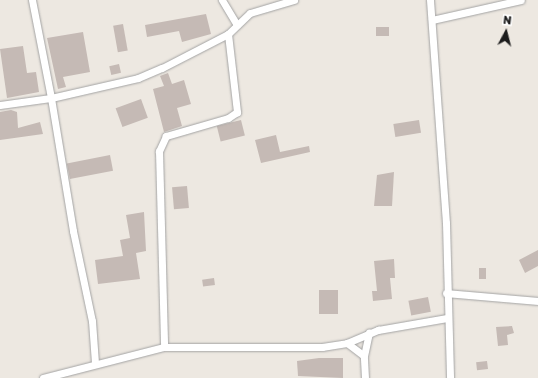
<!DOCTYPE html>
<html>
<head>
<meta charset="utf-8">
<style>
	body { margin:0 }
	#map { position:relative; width:538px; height:378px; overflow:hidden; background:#ede8e1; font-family:"Golos Text",sans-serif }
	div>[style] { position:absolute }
	.building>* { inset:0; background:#c5bab5; transform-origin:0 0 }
	.roads { filter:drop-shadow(0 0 1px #a3a3a3) drop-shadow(0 0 1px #a3a3a3) }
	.street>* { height:7px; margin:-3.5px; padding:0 3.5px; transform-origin:3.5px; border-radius:3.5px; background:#fff }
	span { translate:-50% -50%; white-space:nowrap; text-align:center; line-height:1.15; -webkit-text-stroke:3px #fff; paint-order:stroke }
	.north { position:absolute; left:486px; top:12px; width:40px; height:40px; -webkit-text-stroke:3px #fff; paint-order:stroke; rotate:7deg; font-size:11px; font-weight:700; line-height:16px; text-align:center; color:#1c1c1c }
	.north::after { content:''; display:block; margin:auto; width:14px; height:18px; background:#1c1c1c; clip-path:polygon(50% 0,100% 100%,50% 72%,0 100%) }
</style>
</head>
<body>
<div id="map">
	<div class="building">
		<div style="clip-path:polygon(206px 14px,211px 34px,182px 42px,179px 31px,147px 37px,145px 25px)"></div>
		<div style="left:123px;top:24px;width:27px;height:10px;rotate:80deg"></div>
		<div style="left:376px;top:27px;width:13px;height:9px"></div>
		<div style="clip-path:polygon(83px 32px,90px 72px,63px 77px,66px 87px,58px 89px,47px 38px)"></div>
		<div style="clip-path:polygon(23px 46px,27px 73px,36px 72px,39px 92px,7px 98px,0 49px)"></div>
		<div style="left:119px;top:64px;width:9px;height:10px;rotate:77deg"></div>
		<div style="clip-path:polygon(168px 73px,172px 84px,184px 80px,191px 104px,177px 108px,182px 126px,164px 132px,153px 89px,164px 86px,160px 76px)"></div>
		<div style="left:141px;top:99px;width:20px;height:27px;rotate:70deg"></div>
		<div style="clip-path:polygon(11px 110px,17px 112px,18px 128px,40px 122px,43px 134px,0 140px,0 112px)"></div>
		<div style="left:241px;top:120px;width:16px;height:25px;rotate:76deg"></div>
		<div style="left:419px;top:120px;width:13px;height:26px;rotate:81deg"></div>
		<div style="clip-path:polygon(276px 135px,280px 152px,309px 146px,310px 152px,261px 163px,255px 140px)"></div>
		<div style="left:110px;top:155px;width:16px;height:44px;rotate:79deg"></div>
		<div style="clip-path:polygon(394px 172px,392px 206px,374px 206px,377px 175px)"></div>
		<div style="left:187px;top:186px;width:22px;height:15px;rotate:85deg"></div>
		<div style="clip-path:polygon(144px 212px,146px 251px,136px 253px,140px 279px,98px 284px,95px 260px,123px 256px,120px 240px,130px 238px,126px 215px)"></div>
		<div style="clip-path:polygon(538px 250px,538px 266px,525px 273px,519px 260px)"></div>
		<div style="clip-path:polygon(394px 259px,395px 278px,390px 278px,392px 299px,373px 301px,372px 291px,377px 291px,374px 261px)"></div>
		<div style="left:479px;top:268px;width:7px;height:11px"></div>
		<div style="left:214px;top:278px;width:7px;height:12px;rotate:82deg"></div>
		<div style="left:338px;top:290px;width:24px;height:19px;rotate:90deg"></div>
		<div style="left:428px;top:297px;width:15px;height:20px;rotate:79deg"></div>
		<div style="clip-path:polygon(512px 326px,514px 333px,507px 335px,508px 345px,498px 346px,496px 327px)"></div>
		<div style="clip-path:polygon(319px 358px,343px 358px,343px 378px,298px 376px,297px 361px)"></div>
		<div style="left:487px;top:361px;width:8px;height:11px;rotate:83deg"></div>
	</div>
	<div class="roads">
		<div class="street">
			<div style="left:32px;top:0;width:100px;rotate:79deg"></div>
			<div style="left:51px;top:98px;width:89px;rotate:-12.9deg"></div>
			<div style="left:138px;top:78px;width:26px;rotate:-23deg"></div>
			<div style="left:162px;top:68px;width:74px;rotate:-27.3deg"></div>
			<div style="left:228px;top:34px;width:30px;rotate:-44deg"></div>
			<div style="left:250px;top:13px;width:46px;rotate:-16.5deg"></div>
			<div style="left:222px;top:0;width:29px;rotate:59deg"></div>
			<div style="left:430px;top:0;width:224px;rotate:85.9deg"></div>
			<div style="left:446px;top:223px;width:155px;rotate:88.5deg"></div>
			<div style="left:432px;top:20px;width:91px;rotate:-12.7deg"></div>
			<div style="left:228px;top:34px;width:79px;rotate:83.4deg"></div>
			<div style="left:237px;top:112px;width:11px;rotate:146deg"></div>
			<div style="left:228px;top:118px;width:65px;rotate:163.8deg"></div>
			<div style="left:166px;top:136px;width:17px;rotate:115deg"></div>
			<div style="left:159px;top:151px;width:196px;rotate:88.5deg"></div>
			<div style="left:164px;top:347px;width:158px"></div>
			<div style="left:322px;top:347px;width:25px;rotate:-9deg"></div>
			<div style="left:347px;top:343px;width:34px;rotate:-23deg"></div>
			<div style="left:378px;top:330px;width:70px;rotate:-9.9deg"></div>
			<div style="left:0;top:105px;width:51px;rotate:-7.8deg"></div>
			<div style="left:51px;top:98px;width:135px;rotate:80.6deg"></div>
			<div style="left:73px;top:231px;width:92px;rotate:78.1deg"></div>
			<div style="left:92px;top:321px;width:42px;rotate:85.9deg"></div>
			<div style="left:446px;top:293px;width:92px;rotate:5deg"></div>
			<div style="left:347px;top:343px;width:21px;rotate:37deg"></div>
			<div style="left:43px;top:378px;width:125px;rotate:-14.4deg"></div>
			<div style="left:365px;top:378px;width:22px;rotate:-93deg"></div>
			<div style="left:364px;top:356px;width:24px;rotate:-78deg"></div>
		</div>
	</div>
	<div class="north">N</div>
</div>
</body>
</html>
